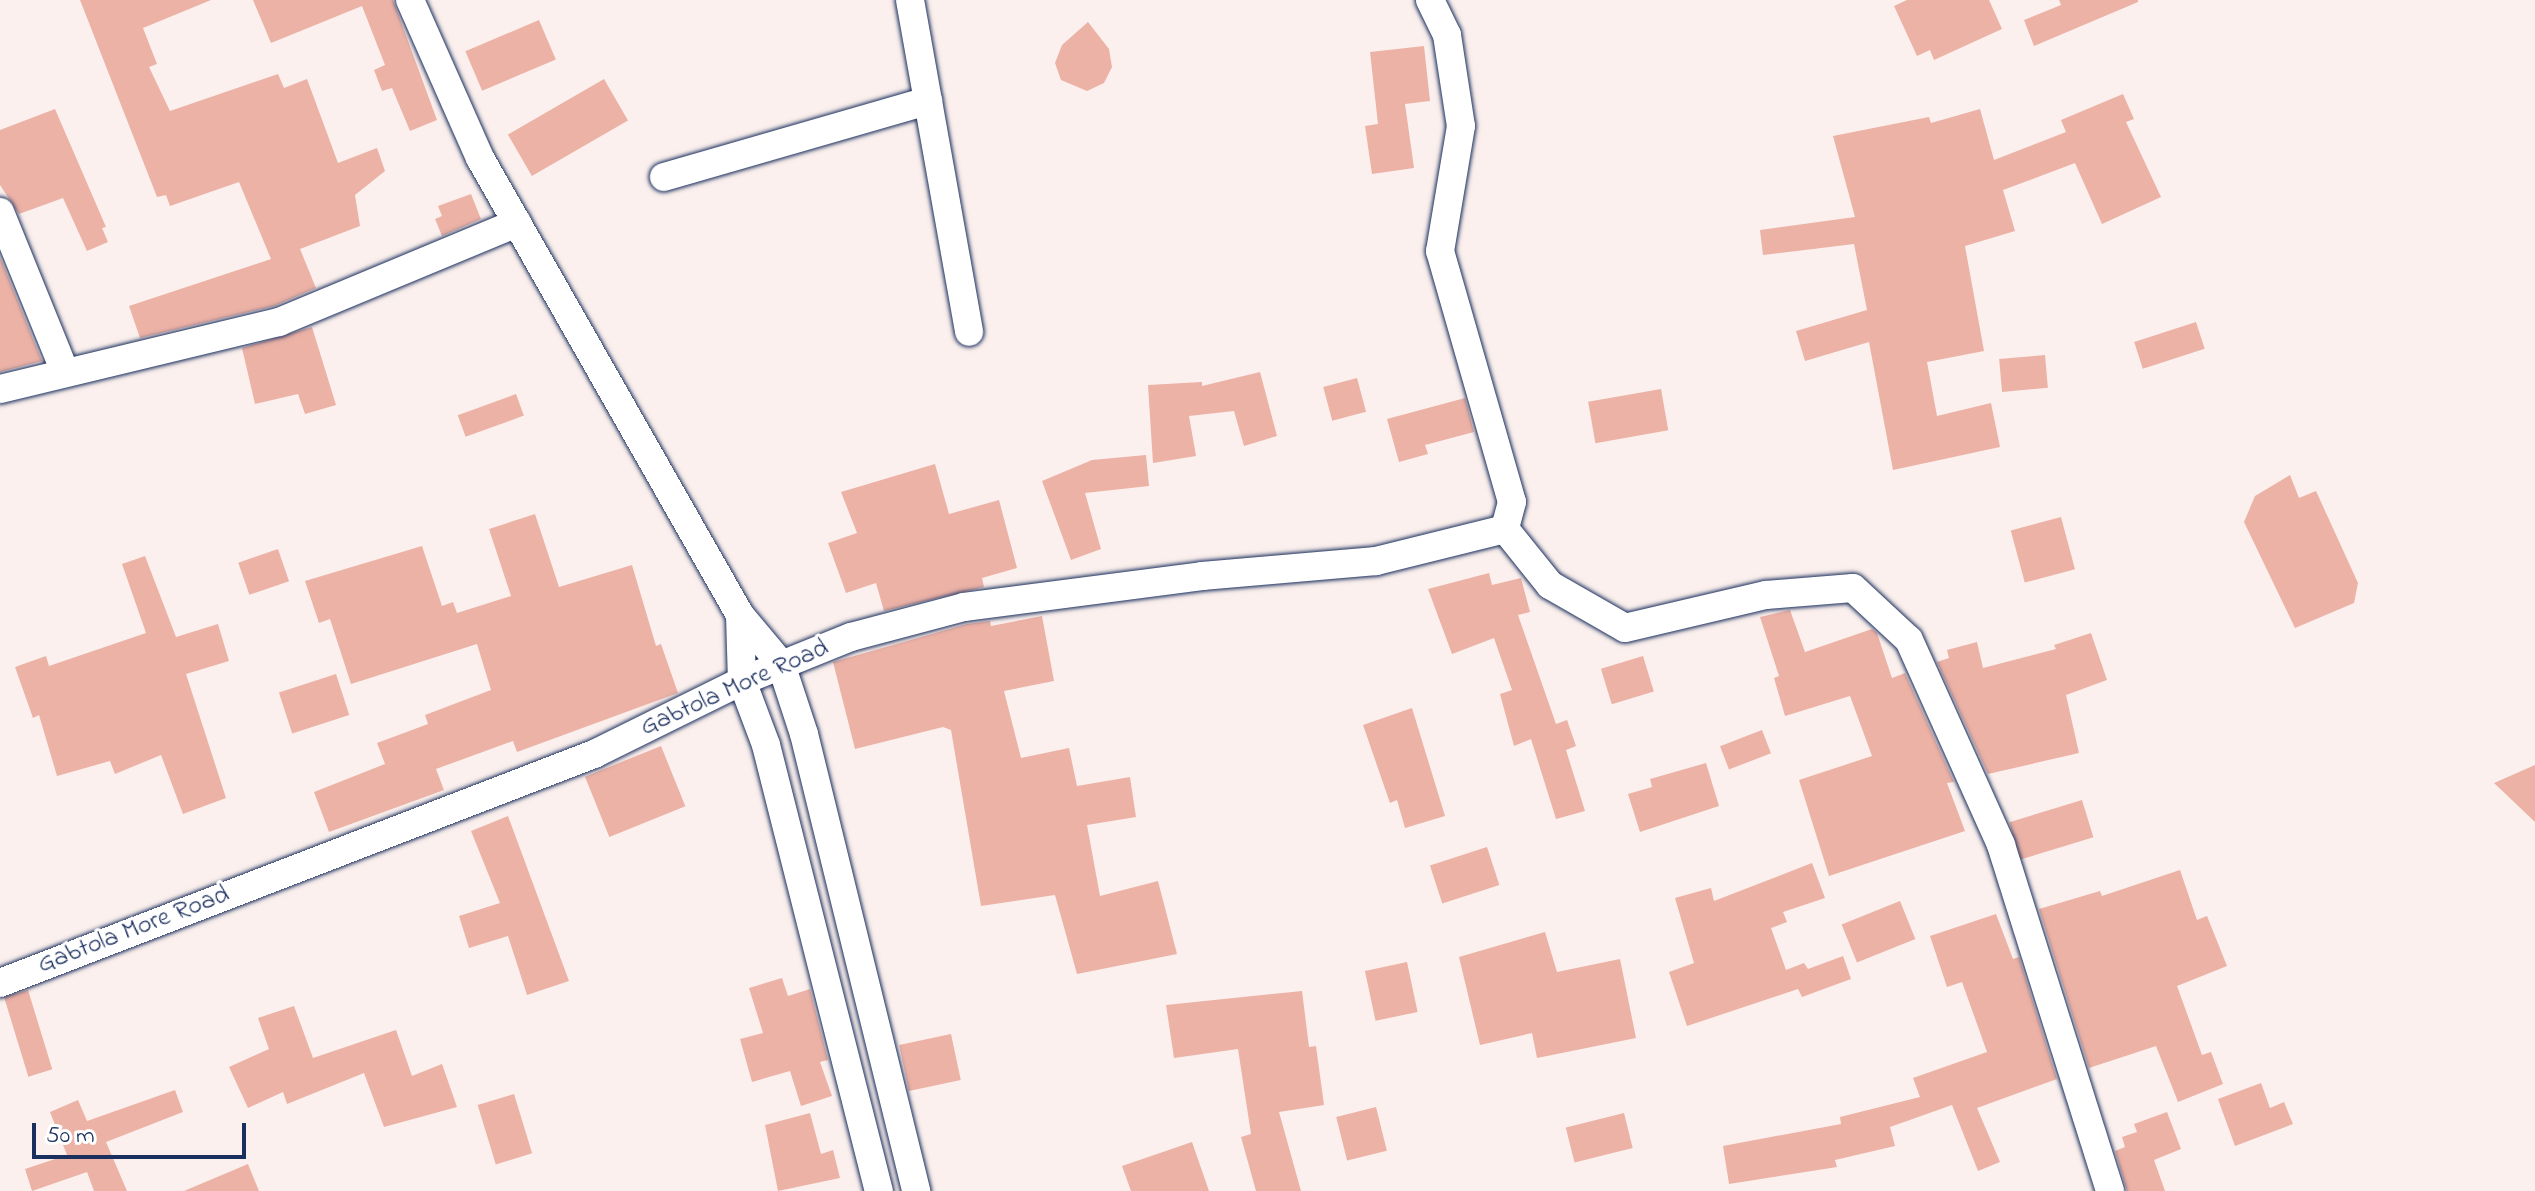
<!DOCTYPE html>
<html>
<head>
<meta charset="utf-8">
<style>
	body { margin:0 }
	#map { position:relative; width:2535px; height:1191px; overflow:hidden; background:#fbf0ed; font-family:"Indie Flower",sans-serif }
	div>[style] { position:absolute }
	.building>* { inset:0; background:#ecb2a6; transform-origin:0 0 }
	.roads { filter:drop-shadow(0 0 2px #1b2f5e) drop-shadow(0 0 2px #1b2f5e) }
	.minor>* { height:28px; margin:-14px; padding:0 14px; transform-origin:14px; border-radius:14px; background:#fff }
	span { translate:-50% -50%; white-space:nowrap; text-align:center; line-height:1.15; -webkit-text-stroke:6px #fff; paint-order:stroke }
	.street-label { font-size:26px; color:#1b2f5e }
	.scale { position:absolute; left:32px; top:1123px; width:214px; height:36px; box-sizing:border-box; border:4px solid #1b2f5e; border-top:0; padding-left:10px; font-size:24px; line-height:28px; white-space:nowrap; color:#1b2f5e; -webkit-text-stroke:6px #fff; paint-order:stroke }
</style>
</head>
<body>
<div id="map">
	<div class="building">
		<div style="clip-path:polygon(80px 0,211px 0,143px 28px,157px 64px,149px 67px,170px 111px,278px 74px,284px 88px,307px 79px,338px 163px,377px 148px,385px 171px,355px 195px,360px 226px,300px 249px,316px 288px,274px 306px,140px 338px,129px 306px,271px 259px,239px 182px,170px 206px,166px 195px,157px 197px)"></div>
		<div style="clip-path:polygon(253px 0,393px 0,437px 120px,410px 131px,392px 88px,382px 91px,374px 70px,385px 65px,362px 6px,271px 43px)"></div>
		<div style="clip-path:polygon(1907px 0,1989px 0,2002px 29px,1934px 60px,1930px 50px,1917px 56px,1894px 6px)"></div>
		<div style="clip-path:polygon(2059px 0,2138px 0,2138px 2px,2034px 46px,2024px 20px,2061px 5px)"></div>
		<div style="left:539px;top:20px;width:43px;height:80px;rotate:67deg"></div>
		<div style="clip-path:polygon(1088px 22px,1109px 49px,1112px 67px,1104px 83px,1087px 91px,1061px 80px,1055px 63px,1062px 45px)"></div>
		<div style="clip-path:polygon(1424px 46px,1430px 101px,1405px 104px,1414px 168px,1372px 174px,1365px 126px,1378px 124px,1370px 52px)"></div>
		<div style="left:604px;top:79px;width:48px;height:111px;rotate:60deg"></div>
		<div style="clip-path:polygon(2123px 94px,2134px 119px,2126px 122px,2161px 197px,2102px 224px,2075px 163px,2003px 190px,2015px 231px,1965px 246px,1984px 351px,1927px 362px,1937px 416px,1991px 403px,2000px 447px,1893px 470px,1869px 342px,1805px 361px,1796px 331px,1867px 310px,1854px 244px,1763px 255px,1760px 230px,1855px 217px,1833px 136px,1929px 117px,1931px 123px,1980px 109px,1994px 160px,2066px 132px,2061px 120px)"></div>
		<div style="clip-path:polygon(55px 109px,106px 227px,102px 228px,108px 242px,87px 251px,63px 198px,19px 214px,0 185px,0 130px)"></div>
		<div style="clip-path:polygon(471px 194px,481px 219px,442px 236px,435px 219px,442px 216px,438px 206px)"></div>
		<div style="clip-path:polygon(0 257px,42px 361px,0 372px)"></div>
		<div style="left:2196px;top:322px;width:28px;height:65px;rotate:72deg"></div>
		<div style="clip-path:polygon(312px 327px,336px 405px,305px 414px,298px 394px,255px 404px,242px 348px)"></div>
		<div style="left:2045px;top:355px;width:33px;height:46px;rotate:85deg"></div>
		<div style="clip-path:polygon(1260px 372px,1277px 436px,1244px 446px,1234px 411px,1189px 416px,1196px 456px,1153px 463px,1148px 385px,1202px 382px,1202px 386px)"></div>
		<div style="left:1357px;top:378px;width:35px;height:35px;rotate:75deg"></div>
		<div style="left:1661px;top:389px;width:42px;height:74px;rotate:80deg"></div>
		<div style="left:516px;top:394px;width:23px;height:62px;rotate:70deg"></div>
		<div style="clip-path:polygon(1465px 398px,1474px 432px,1425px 445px,1428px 454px,1399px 462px,1387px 419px)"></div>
		<div style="clip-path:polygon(1146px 455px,1149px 486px,1085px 493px,1101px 549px,1071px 560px,1042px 481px,1092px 460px)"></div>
		<div style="clip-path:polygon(935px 464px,949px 514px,999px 500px,1017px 568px,982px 578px,984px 587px,884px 611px,876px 583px,846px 593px,828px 543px,857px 533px,841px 492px)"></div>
		<div style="clip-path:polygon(2290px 475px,2299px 498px,2316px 491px,2358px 583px,2354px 603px,2295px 628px,2244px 522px,2255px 496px)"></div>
		<div style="clip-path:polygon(535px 514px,559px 587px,632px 565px,656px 646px,661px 644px,678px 693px,517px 752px,513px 741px,436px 769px,444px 790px,329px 832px,314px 792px,385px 764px,377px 743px,428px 724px,425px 715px,491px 690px,477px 644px,351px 684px,330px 619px,319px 623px,305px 581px,422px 546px,442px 606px,453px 602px,457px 613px,511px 596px,489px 529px)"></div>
		<div style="left:2061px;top:517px;width:54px;height:52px;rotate:75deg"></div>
		<div style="left:278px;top:549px;width:34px;height:42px;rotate:71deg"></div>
		<div style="clip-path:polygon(145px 556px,176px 637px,218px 624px,229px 661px,186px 674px,226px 798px,183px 814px,161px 755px,115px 774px,110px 761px,57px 776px,39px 715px,33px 718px,15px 667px,46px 656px,49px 666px,146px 633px,122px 564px)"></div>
		<div style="clip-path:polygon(1489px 573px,1492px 585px,1521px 578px,1530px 612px,1518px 615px,1556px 724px,1567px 720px,1576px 746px,1566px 750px,1585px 811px,1556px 819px,1531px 739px,1514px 746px,1500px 694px,1512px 690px,1494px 638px,1452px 654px,1428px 589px)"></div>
		<div style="clip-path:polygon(1790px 610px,1805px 652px,1872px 629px,1877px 633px,1892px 678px,1905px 673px,1954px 782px,1947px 783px,1965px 831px,1829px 876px,1799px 780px,1872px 756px,1850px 696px,1785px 716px,1774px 678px,1779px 676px,1760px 617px)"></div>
		<div style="clip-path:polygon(1042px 616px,1054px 681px,1004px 691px,1021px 758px,1069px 748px,1077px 786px,1130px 777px,1136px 817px,1087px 825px,1100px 896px,1158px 881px,1177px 954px,1077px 974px,1055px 895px,981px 906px,951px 730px,943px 727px,855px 749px,833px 662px,967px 624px,990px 621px,991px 626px)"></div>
		<div style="clip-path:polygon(2091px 633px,2107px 680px,2066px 695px,2079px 753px,1988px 774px,1937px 662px,1949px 658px,1947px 650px,1977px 642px,1983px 668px,2056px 649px,2054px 645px)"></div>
		<div style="left:1643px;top:656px;width:37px;height:44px;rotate:73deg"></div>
		<div style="left:336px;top:674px;width:43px;height:60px;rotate:72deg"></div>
		<div style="clip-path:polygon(1412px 708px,1445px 816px,1405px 828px,1397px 800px,1390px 803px,1363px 725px)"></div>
		<div style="left:1762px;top:730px;width:25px;height:45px;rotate:69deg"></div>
		<div style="left:661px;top:746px;width:65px;height:82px;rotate:68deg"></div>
		<div style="clip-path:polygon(1706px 763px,1719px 806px,1640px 832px,1628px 794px,1652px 787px,1650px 779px)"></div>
		<div style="clip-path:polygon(2535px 765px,2535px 822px,2494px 783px)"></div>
		<div style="left:2082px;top:800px;width:39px;height:76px;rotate:73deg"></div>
		<div style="clip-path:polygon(508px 816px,569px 981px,527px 995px,508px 936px,469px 948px,459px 916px,500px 903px,471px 831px)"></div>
		<div style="left:1487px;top:847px;width:40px;height:60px;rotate:72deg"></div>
		<div style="clip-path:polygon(1812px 863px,1825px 898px,1783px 912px,1787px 922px,1771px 928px,1786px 970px,1804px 963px,1808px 969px,1843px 956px,1851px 979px,1802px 997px,1798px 989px,1687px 1026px,1669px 972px,1694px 963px,1675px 898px,1711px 888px,1714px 901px)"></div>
		<div style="clip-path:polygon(2180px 870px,2197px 920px,2207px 916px,2227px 966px,2177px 986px,2202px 1055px,2211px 1052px,2223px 1084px,2178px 1102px,2156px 1046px,2089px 1068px,2039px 909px,2100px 891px,2102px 896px)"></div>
		<div style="left:1900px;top:901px;width:41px;height:63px;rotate:68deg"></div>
		<div style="clip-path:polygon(1996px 914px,2013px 959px,2019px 957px,2057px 1079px,1977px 1108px,2000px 1162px,1978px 1171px,1952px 1105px,1890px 1127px,1895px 1146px,1835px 1160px,1837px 1167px,1729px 1184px,1723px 1146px,1841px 1124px,1840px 1117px,1920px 1097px,1913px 1078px,1987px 1052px,1962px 982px,1947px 987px,1930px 936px)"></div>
		<div style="clip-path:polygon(1545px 932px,1557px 972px,1620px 959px,1636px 1038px,1537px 1058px,1532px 1033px,1480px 1045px,1459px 957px)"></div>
		<div style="left:1407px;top:962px;width:51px;height:43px;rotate:78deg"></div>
		<div style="clip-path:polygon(782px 978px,788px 996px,810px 989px,828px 1060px,820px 1062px,832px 1096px,801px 1106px,790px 1071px,752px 1082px,740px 1039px,763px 1033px,749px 988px)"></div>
		<div style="left:28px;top:990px;width:83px;height:25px;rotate:73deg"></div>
		<div style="clip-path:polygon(1302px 991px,1309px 1047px,1316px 1046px,1324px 1105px,1279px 1112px,1301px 1191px,1256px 1191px,1241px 1137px,1251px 1134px,1238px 1049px,1174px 1058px,1166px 1005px)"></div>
		<div style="clip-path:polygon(294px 1006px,313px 1058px,396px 1030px,412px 1076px,442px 1064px,457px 1107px,384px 1127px,364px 1073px,287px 1104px,283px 1092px,248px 1108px,229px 1067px,269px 1049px,258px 1018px)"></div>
		<div style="left:951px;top:1034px;width:47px;height:53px;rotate:78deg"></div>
		<div style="clip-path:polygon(2261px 1083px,2270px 1108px,2284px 1102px,2293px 1124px,2235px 1146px,2218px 1099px)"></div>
		<div style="clip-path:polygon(175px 1090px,183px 1112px,106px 1142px,127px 1191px,94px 1191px,87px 1172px,32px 1191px,25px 1169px,67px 1155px,50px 1112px,78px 1100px,87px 1121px)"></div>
		<div style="left:514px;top:1094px;width:62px;height:38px;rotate:73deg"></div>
		<div style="left:1376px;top:1107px;width:45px;height:41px;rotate:76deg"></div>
		<div style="clip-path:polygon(2167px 1112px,2181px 1149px,2154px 1160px,2165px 1191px,2127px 1191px,2115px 1151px,2125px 1147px,2122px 1137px,2137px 1132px,2134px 1124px)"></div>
		<div style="clip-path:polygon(810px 1113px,821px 1154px,833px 1150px,840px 1178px,778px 1191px,765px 1125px)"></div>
		<div style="left:1624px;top:1113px;width:36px;height:60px;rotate:76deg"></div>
		<div style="clip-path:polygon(1192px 1142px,1209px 1191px,1131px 1191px,1122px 1166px)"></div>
		<div style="clip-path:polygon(248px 1164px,259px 1191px,184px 1191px)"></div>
	</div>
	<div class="roads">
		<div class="minor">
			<div style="left:410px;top:0;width:173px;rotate:66.1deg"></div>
			<div style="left:480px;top:158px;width:526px;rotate:60.36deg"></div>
			<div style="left:740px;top:615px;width:64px;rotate:50.1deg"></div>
			<div style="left:781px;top:664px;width:74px;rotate:71.8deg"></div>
			<div style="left:804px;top:734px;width:471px;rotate:76.2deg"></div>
			<div style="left:910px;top:0;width:337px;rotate:79.9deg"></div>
			<div style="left:1430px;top:0;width:39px;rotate:64deg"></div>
			<div style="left:1447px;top:35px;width:92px;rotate:81.3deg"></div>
			<div style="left:1461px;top:126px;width:127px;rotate:99.5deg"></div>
			<div style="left:1440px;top:251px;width:261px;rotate:74deg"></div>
			<div style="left:1512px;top:502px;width:28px;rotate:105deg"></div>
			<div style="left:664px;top:177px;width:275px;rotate:-16.1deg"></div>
			<div style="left:0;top:212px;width:170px;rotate:67.9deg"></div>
			<div style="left:0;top:389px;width:287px;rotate:-13.5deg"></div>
			<div style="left:279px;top:322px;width:258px;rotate:-22.6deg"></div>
			<div style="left:1505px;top:529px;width:72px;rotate:51.2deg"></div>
			<div style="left:1550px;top:585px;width:86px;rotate:29.8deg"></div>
			<div style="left:1625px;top:628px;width:145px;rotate:-13.2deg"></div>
			<div style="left:1766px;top:595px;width:87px;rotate:-4.6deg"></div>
			<div style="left:1853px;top:588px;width:76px;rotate:42.9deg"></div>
			<div style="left:1909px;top:640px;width:225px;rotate:65.8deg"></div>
			<div style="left:2001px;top:845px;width:363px;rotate:72.5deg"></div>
			<div style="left:740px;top:615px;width:66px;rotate:88.3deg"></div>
			<div style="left:742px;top:681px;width:68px;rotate:69.4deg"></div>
			<div style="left:766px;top:745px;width:460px;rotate:75.8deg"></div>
			<div style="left:0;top:983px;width:637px;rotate:-21.08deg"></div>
			<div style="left:594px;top:754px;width:165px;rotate:-26.3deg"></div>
			<div style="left:742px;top:681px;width:118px;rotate:-22deg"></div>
			<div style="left:851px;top:637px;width:117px;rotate:-14.9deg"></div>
			<div style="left:964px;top:607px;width:240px;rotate:-7.4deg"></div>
			<div style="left:1202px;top:576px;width:175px;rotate:-4.9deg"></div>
			<div style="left:1376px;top:561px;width:133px;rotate:-13.9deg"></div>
		</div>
	</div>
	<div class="street-label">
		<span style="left:735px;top:689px;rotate:-24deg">Gabtola More Road</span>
		<span style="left:134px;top:931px;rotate:-21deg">Gabtola More Road</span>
	</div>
	<div class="scale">50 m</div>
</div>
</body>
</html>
